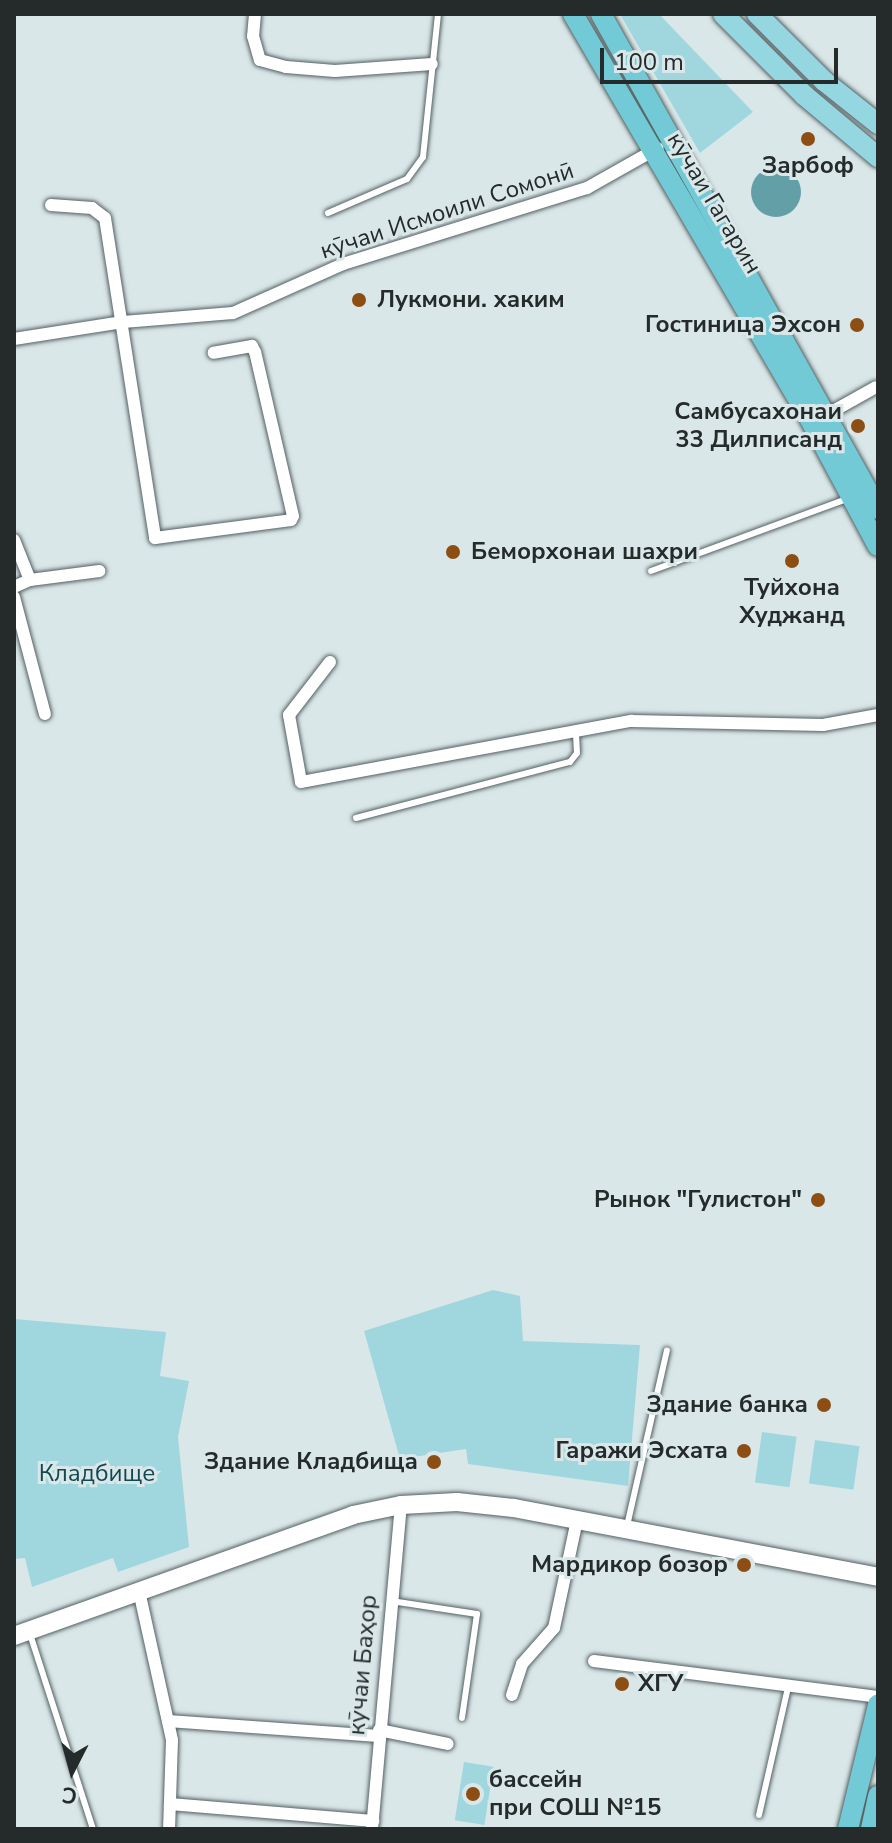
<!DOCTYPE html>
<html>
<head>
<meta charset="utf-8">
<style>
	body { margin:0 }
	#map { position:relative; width:892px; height:1843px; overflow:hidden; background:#dae7e9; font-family:"Nunito Sans",sans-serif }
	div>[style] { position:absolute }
	.green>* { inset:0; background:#a0d7df; transform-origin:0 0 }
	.water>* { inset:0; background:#629fa7 }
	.round { border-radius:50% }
	.roads { filter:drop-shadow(0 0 2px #546062) drop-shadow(0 0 2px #546062) }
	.service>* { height:6px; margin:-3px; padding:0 3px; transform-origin:3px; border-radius:3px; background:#fff }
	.minor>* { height:12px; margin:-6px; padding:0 6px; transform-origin:6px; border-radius:6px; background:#fff }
	.secondary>* { height:18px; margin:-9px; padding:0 9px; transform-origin:9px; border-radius:9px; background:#fff }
	.primary>* { height:20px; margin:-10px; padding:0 10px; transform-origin:10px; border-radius:10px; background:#95d7e0 }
	.trunk>* { height:20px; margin:-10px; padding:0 10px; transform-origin:10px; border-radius:10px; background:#72cad6 }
	.dots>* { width:22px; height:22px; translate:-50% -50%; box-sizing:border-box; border:4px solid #dae7e9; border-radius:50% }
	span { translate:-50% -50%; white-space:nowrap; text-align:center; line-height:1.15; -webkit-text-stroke:6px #dae7e9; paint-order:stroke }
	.poi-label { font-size:24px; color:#252a2b; font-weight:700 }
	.left { translate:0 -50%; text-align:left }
	.right { translate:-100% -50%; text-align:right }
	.street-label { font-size:24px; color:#252a2b }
	.park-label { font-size:24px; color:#124950 }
	.frame { position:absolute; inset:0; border:16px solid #252a2b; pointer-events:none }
	.north { position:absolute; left:32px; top:1731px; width:80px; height:80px; -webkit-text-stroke:6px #dae7e9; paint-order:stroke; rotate:186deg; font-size:22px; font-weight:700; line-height:32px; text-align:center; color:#252a2b }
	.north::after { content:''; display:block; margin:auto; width:28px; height:36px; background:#252a2b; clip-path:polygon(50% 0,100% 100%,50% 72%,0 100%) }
	.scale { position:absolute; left:600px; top:48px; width:238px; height:36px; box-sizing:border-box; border:4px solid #252a2b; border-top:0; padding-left:10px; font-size:24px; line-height:28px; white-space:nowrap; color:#252a2b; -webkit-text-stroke:6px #dae7e9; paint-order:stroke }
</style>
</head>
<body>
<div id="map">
	<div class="green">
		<div style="clip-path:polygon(620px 14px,659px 14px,753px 112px,700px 153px)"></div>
		<div style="clip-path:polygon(493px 1290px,520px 1296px,523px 1341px,640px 1345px,628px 1486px,468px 1464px,466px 1449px,400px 1459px,364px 1331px)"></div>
		<div style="clip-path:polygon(14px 1319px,166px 1332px,160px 1376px,189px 1381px,178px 1437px,189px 1547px,118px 1572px,113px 1558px,32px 1587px,25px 1558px,14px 1559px)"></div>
		<div style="left:762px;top:1432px;width:35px;height:51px;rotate:8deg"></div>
		<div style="left:815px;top:1440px;width:45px;height:44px;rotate:8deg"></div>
		<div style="left:464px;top:1762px;width:30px;height:59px;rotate:9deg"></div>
	</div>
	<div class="water">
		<div class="round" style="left:751px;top:167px;width:50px;height:50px"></div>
	</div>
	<div class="roads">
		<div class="service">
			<div style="left:328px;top:213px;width:86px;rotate:-23.3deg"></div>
			<div style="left:407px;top:179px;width:27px;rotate:-54deg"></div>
			<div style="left:423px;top:157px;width:144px;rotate:-84deg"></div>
			<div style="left:651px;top:571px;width:211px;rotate:-20.2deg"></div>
			<div style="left:356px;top:818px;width:221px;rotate:-14.7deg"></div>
			<div style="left:570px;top:762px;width:11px;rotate:-52deg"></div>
			<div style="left:577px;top:753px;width:18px;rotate:-93deg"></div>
			<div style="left:627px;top:1526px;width:180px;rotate:-77.2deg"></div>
			<div style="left:391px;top:1601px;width:87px;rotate:8.6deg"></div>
			<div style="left:477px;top:1614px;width:105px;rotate:98.2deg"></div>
			<div style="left:30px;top:1634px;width:205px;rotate:72.1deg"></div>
			<div style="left:759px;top:1815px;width:131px;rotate:-77.2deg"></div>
		</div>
		<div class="minor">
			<div style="left:255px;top:14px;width:22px;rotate:95deg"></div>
			<div style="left:253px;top:36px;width:25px;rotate:74deg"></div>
			<div style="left:260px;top:60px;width:27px;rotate:15deg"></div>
			<div style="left:286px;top:67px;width:49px;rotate:4.7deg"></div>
			<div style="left:335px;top:71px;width:97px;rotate:-4.1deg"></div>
			<div style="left:51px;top:205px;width:41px;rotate:4.2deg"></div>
			<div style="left:92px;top:208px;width:16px;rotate:38deg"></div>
			<div style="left:105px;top:218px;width:324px;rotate:81.1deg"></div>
			<div style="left:155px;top:538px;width:137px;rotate:-7.5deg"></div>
			<div style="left:291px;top:520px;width:4px;rotate:-63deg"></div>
			<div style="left:293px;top:516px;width:168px;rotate:-103deg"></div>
			<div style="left:255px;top:352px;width:7px;rotate:-117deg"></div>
			<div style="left:252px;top:346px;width:39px;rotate:170deg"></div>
			<div style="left:14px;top:339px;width:110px;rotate:-8.9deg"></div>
			<div style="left:123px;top:322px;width:110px;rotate:-4.7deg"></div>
			<div style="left:233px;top:313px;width:120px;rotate:-24deg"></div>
			<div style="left:343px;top:264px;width:256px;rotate:-17.3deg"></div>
			<div style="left:587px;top:188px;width:81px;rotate:-29.4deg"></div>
			<div style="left:826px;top:415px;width:57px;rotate:-29.2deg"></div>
			<div style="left:14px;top:540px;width:43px;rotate:68.2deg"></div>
			<div style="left:30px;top:580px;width:70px;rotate:-7.4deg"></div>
			<div style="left:14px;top:587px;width:17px;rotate:-24deg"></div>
			<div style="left:14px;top:597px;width:121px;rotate:75.2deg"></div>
			<div style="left:330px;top:662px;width:67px;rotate:127.7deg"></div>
			<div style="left:289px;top:715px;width:68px;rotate:79.8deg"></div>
			<div style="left:301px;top:782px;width:336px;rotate:-10.5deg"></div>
			<div style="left:631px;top:721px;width:192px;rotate:1.2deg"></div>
			<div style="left:823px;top:725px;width:56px;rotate:-10.3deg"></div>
			<div style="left:139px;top:1591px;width:153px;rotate:77.5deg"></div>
			<div style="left:172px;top:1740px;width:89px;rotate:91.9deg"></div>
			<div style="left:594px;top:1661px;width:286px;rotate:7.2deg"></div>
			<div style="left:512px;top:1695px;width:33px;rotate:-72deg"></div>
			<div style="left:522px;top:1664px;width:48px;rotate:-48.4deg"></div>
			<div style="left:554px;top:1628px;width:110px;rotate:-78deg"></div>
			<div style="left:168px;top:1721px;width:211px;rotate:4.1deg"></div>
			<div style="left:379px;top:1730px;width:70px;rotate:11.5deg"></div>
			<div style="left:170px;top:1804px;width:204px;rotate:4.8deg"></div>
			<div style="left:372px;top:1829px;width:325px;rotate:-84.9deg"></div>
		</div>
		<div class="secondary">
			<div style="left:14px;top:1636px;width:360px;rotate:-19.6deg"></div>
			<div style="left:353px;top:1515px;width:49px;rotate:-11.8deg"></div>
			<div style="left:401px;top:1505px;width:56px;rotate:-3.1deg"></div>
			<div style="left:457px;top:1502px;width:57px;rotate:6deg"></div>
			<div style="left:514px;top:1508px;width:370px;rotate:10.7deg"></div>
		</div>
		<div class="primary">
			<div style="left:723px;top:14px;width:115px;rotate:45deg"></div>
			<div style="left:804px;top:95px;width:97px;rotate:40deg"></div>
			<div style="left:757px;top:14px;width:95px;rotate:45deg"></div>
			<div style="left:824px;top:81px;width:69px;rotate:38.5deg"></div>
		</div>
		<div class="trunk">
			<div style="left:573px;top:14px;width:461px;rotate:59.7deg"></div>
			<div style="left:806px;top:412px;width:152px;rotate:61.8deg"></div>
			<div style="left:601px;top:14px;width:567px;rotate:60.77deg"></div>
			<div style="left:848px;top:1829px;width:128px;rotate:-76.4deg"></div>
			<div style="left:871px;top:1829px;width:34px;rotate:-78deg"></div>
		</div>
	</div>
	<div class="dots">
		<div style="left:808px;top:139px;background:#8d4e14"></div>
		<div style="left:359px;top:300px;background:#8d4e14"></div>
		<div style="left:857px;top:325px;background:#8d4e14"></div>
		<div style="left:858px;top:426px;background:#8d4e14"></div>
		<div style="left:453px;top:552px;background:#8d4e14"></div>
		<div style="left:792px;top:561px;background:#8d4e14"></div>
		<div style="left:818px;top:1200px;background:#8d4e14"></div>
		<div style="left:824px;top:1405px;background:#8d4e14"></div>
		<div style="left:744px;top:1451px;background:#8d4e14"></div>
		<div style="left:434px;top:1462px;background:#8d4e14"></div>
		<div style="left:744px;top:1565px;background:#8d4e14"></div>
		<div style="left:622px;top:1684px;background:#8d4e14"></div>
		<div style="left:473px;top:1794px;background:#8d4e14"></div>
	</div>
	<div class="poi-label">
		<span style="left:808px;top:166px">Зарбоф</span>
		<span class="left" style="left:377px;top:300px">Лукмони. хаким</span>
		<span class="right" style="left:841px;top:325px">Гостиница Эхсон</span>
		<span class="right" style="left:842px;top:426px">Самбусахонаи<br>33 Дилписанд</span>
		<span class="left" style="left:471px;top:552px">Беморхонаи шахри</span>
		<span style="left:792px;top:602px">Туйхона<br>Худжанд</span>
		<span class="right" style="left:802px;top:1200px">Рынок "Гулистон"</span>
		<span class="right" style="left:808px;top:1405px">Здание банка</span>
		<span class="right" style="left:728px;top:1451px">Гаражи Эсхата</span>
		<span class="right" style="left:418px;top:1462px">Здание Кладбища</span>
		<span class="right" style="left:728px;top:1565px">Мардикор бозор</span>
		<span class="left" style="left:638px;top:1684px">ХГУ</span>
		<span class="left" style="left:489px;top:1794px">бассейн<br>при СОШ №15</span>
	</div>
	<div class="street-label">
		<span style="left:714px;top:203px;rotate:59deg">кӯчаи Гагарин</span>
		<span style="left:447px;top:211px;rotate:-18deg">кӯчаи Исмоили Сомонӣ</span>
		<span style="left:363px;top:1665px;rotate:-85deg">кӯчаи Баҳор</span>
	</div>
	<div class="park-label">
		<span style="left:97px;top:1474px">Кладбище</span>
	</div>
	<div class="frame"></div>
	<div class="north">С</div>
	<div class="scale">100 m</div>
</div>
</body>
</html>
